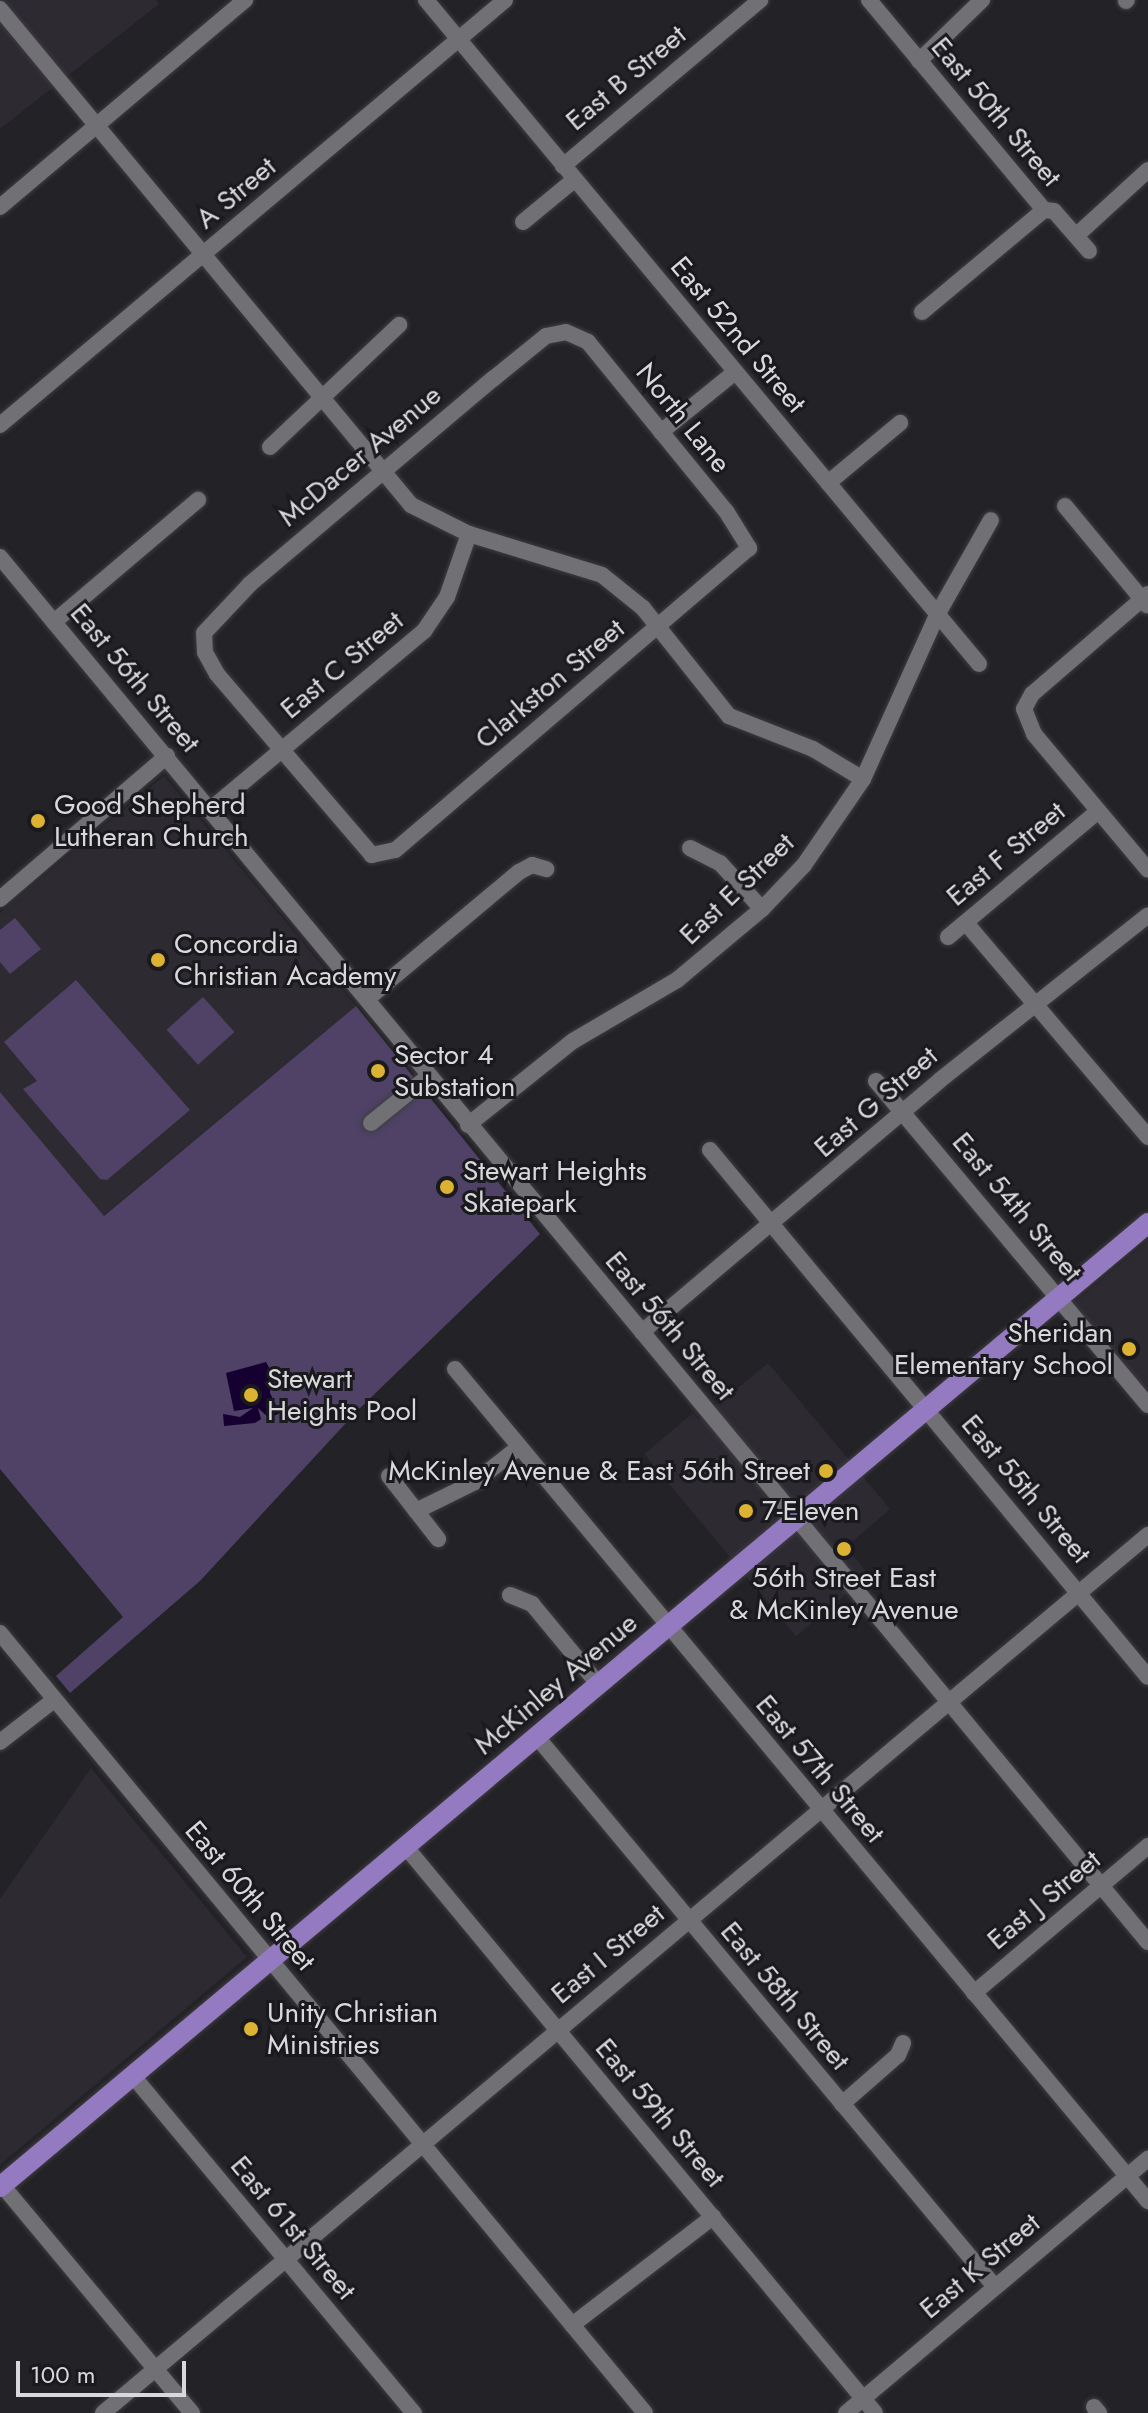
<!DOCTYPE html>
<html>
<head>
<meta charset="utf-8">
<style>
	body { margin:0 }
	#map { position:relative; width:1148px; height:2413px; overflow:hidden; background:#232226; font-family:Jost,sans-serif }
	div>[style] { position:absolute }
	.built>* { inset:0; background:#2d2a32 }
	.green>* { inset:0; background:#4f4266; transform-origin:0 0 }
	.water>* { inset:0; background:#160031 }
	.roads { filter:drop-shadow(0 0 2px #3e3d40) drop-shadow(0 0 2px #3e3d40) }
	.minor>* { height:16px; margin:-8px; padding:0 8px; transform-origin:8px; border-radius:8px; background:#717075 }
	.major>* { height:20px; margin:-10px; padding:0 10px; transform-origin:10px; border-radius:10px; background:#947ac1 }
	.dots>* { width:22px; height:22px; translate:-50% -50%; box-sizing:border-box; border:4px solid #1a191d; border-radius:50% }
	span { translate:-50% -50%; white-space:nowrap; text-align:center; line-height:1.15; -webkit-text-stroke:6px #1a191d; paint-order:stroke }
	.street-label { font-size:28px; color:#d9d8db }
	.poi-label { font-size:28px; color:#d9d8db }
	.left { translate:0 -50%; text-align:left }
	.right { translate:-100% -50%; text-align:right }
	.scale { position:absolute; left:16px; top:2361px; width:170px; height:36px; box-sizing:border-box; border:4px solid #d9d8db; border-top:0; padding-left:10px; font-size:24px; line-height:28px; white-space:nowrap; color:#d9d8db; -webkit-text-stroke:6px #1a191d; paint-order:stroke }
</style>
</head>
<body>
<div id="map">
	<div class="built">
		<div style="clip-path:polygon(0 0,156px 0,159px 4px,0 129px)"></div>
		<div style="clip-path:polygon(164px 776px,356px 1006px,103px 1216px,0 1092px,0 913px)"></div>
		<div style="clip-path:polygon(1148px 1241px,1148px 1394px,1073px 1304px)"></div>
		<div style="clip-path:polygon(768px 1363px,890px 1509px,846px 1547px,869px 1575px,796px 1636px,644px 1454px,693px 1413px,699px 1420px)"></div>
		<div style="clip-path:polygon(91px 1768px,247px 1957px,0 2165px,0 1899px)"></div>
	</div>
	<div class="green">
		<div style="clip-path:polygon(15px 918px,41px 949px,10px 974px,0 962px,0 930px)"></div>
		<div style="clip-path:polygon(76px 980px,190px 1110px,107px 1180px,100px 1179px,23px 1089px,37px 1081px,4px 1042px)"></div>
		<div style="left:203px;top:997px;width:47px;height:49px;rotate:48deg"></div>
		<div style="clip-path:polygon(356px 1006px,540px 1234px,358px 1410px,200px 1581px,70px 1693px,56px 1676px,123px 1617px,0 1469px,0 1092px,104px 1216px)"></div>
	</div>
	<div class="water">
		<div style="clip-path:polygon(266px 1362px,272px 1373px,270px 1393px,280px 1413px,269px 1418px,258px 1408px,261px 1419px,255px 1423px,224px 1426px,223px 1414px,240px 1417px,253px 1408px,234px 1411px,226px 1373px)"></div>
	</div>
	<div class="roads">
		<div class="minor">
			<div style="left:426px;top:0;width:864px;rotate:50.21deg"></div>
			<div style="left:869px;top:0;width:273px;rotate:50.2deg"></div>
			<div style="left:1044px;top:210px;width:10px;rotate:6deg"></div>
			<div style="left:1054px;top:211px;width:53px;rotate:48.8deg"></div>
			<div style="left:1126px;top:1px;width:1px;rotate:-45deg"></div>
			<div style="left:0;top:9px;width:644px;rotate:50.35deg"></div>
			<div style="left:411px;top:505px;width:65px;rotate:26.6deg"></div>
			<div style="left:469px;top:534px;width:139px;rotate:17.1deg"></div>
			<div style="left:602px;top:575px;width:53px;rotate:38.8deg"></div>
			<div style="left:643px;top:608px;width:138px;rotate:51.5deg"></div>
			<div style="left:729px;top:716px;width:90px;rotate:21.4deg"></div>
			<div style="left:813px;top:749px;width:58px;rotate:31deg"></div>
			<div style="left:919px;top:61px;width:88px;rotate:-44.1deg"></div>
			<div style="left:563px;top:166px;width:258px;rotate:-40.1deg"></div>
			<div style="left:0;top:207px;width:321px;rotate:-40.2deg"></div>
			<div style="left:523px;top:222px;width:66px;rotate:-39.5deg"></div>
			<div style="left:1078px;top:234px;width:95px;rotate:-42.4deg"></div>
			<div style="left:922px;top:312px;width:159px;rotate:-39.9deg"></div>
			<div style="left:566px;top:332px;width:24px;rotate:24deg"></div>
			<div style="left:588px;top:342px;width:218px;rotate:50.8deg"></div>
			<div style="left:726px;top:511px;width:44px;rotate:58.1deg"></div>
			<div style="left:749px;top:548px;width:465px;rotate:139.5deg"></div>
			<div style="left:395px;top:850px;width:24px;rotate:168deg"></div>
			<div style="left:372px;top:855px;width:238px;rotate:-130.6deg"></div>
			<div style="left:217px;top:674px;width:25px;rotate:-119deg"></div>
			<div style="left:205px;top:652px;width:19px;rotate:-93deg"></div>
			<div style="left:204px;top:633px;width:67px;rotate:-46.8deg"></div>
			<div style="left:250px;top:584px;width:318px;rotate:-40.2deg"></div>
			<div style="left:493px;top:379px;width:68px;rotate:-39.1deg"></div>
			<div style="left:546px;top:336px;width:20px;rotate:-11deg"></div>
			<div style="left:0;top:425px;width:660px;rotate:-40.08deg"></div>
			<div style="left:661px;top:432px;width:95px;rotate:-39deg"></div>
			<div style="left:270px;top:447px;width:178px;rotate:-43.4deg"></div>
			<div style="left:828px;top:483px;width:94px;rotate:-39.8deg"></div>
			<div style="left:1065px;top:506px;width:129px;rotate:50.4deg"></div>
			<div style="left:0;top:557px;width:1799px;rotate:50.35deg"></div>
			<div style="left:1148px;top:594px;width:153px;rotate:139.2deg"></div>
			<div style="left:1032px;top:694px;width:17px;rotate:118deg"></div>
			<div style="left:1024px;top:709px;width:27px;rotate:68deg"></div>
			<div style="left:1034px;top:734px;width:177px;rotate:50deg"></div>
			<div style="left:54px;top:622px;width:189px;rotate:-40.3deg"></div>
			<div style="left:211px;top:809px;width:278px;rotate:-39.9deg"></div>
			<div style="left:424px;top:631px;width:41px;rotate:-55.9deg"></div>
			<div style="left:447px;top:597px;width:67px;rotate:-70.8deg"></div>
			<div style="left:690px;top:848px;width:34px;rotate:27deg"></div>
			<div style="left:720px;top:863px;width:62px;rotate:47.6deg"></div>
			<div style="left:0;top:899px;width:220px;rotate:-40.6deg"></div>
			<div style="left:966px;top:923px;width:281px;rotate:49.6deg"></div>
			<div style="left:948px;top:937px;width:196px;rotate:-40deg"></div>
			<div style="left:367px;top:999px;width:198px;rotate:-39.9deg"></div>
			<div style="left:519px;top:872px;width:15px;rotate:-28deg"></div>
			<div style="left:532px;top:865px;width:15px;rotate:16deg"></div>
			<div style="left:876px;top:1081px;width:423px;rotate:50deg"></div>
			<div style="left:371px;top:1123px;width:75px;rotate:-39deg"></div>
			<div style="left:468px;top:1125px;width:134px;rotate:-38.7deg"></div>
			<div style="left:573px;top:1041px;width:121px;rotate:-30.4deg"></div>
			<div style="left:677px;top:980px;width:111px;rotate:-39.9deg"></div>
			<div style="left:762px;top:909px;width:61px;rotate:-46.3deg"></div>
			<div style="left:804px;top:865px;width:104px;rotate:-55.5deg"></div>
			<div style="left:863px;top:779px;width:180px;rotate:-65.7deg"></div>
			<div style="left:937px;top:615px;width:109px;rotate:-60.4deg"></div>
			<div style="left:710px;top:1150px;width:685px;rotate:50.27deg"></div>
			<div style="left:642px;top:1332px;width:390px;rotate:-40.2deg"></div>
			<div style="left:940px;top:1080px;width:265px;rotate:-38.4deg"></div>
			<div style="left:455px;top:1369px;width:1083px;rotate:50.21deg"></div>
			<div style="left:389px;top:1476px;width:80px;rotate:52.1deg"></div>
			<div style="left:416px;top:1511px;width:66px;rotate:-26.2deg"></div>
			<div style="left:475px;top:1482px;width:56px;rotate:-38.5deg"></div>
			<div style="left:510px;top:1595px;width:24px;rotate:22deg"></div>
			<div style="left:532px;top:1604px;width:105px;rotate:50.4deg"></div>
			<div style="left:0;top:1633px;width:1012px;rotate:50.41deg"></div>
			<div style="left:537px;top:1737px;width:716px;rotate:50.21deg"></div>
			<div style="left:0;top:1742px;width:68px;rotate:-37.9deg"></div>
			<div style="left:405px;top:1846px;width:736px;rotate:50.34deg"></div>
			<div style="left:974px;top:1993px;width:228px;rotate:-40.2deg"></div>
			<div style="left:133px;top:2076px;width:439px;rotate:50.2deg"></div>
			<div style="left:842px;top:2104px;width:74px;rotate:-41.2deg"></div>
			<div style="left:898px;top:2055px;width:13px;rotate:-67deg"></div>
			<div style="left:2px;top:2185px;width:297px;rotate:50.2deg"></div>
			<div style="left:572px;top:2325px;width:178px;rotate:-37.5deg"></div>
			<div style="left:1094px;top:2407px;width:8px;rotate:50deg"></div>
			<div style="left:103px;top:2413px;width:1365px;rotate:-40.04deg"></div>
			<div style="left:846px;top:2413px;width:395px;rotate:-40.1deg"></div>
		</div>
		<div class="major">
			<div style="left:0;top:2187px;width:1499px;rotate:-40.02deg"></div>
		</div>
	</div>
	<div class="dots">
		<div style="left:38px;top:821px;background:#dcb233"></div>
		<div style="left:158px;top:960px;background:#dcb233"></div>
		<div style="left:378px;top:1071px;background:#dcb233"></div>
		<div style="left:447px;top:1187px;background:#dcb233"></div>
		<div style="left:1129px;top:1349px;background:#dcb233"></div>
		<div style="left:251px;top:1395px;background:#dcb233"></div>
		<div style="left:826px;top:1471px;background:#dcb233"></div>
		<div style="left:746px;top:1511px;background:#dcb233"></div>
		<div style="left:844px;top:1549px;background:#dcb233"></div>
		<div style="left:251px;top:2029px;background:#dcb233"></div>
	</div>
	<div class="street-label">
		<span style="left:626px;top:78px;rotate:-40deg">East B Street</span>
		<span style="left:996px;top:112px;rotate:50deg">East 50th Street</span>
		<span style="left:236px;top:193px;rotate:-40deg">A Street</span>
		<span style="left:738px;top:335px;rotate:50deg">East 52nd Street</span>
		<span style="left:683px;top:418px;rotate:51deg">North Lane</span>
		<span style="left:360px;top:456px;rotate:-40deg">McDacer Avenue</span>
		<span style="left:342px;top:665px;rotate:-40deg">East C Street</span>
		<span style="left:135px;top:678px;rotate:50deg">East 56th Street</span>
		<span style="left:550px;top:684px;rotate:-40deg">Clarkston Street</span>
		<span style="left:1006px;top:854px;rotate:-40deg">East F Street</span>
		<span style="left:737px;top:889px;rotate:-44deg">East E Street</span>
		<span style="left:876px;top:1102px;rotate:-41deg">East G Street</span>
		<span style="left:1017px;top:1207px;rotate:50deg">East 54th Street</span>
		<span style="left:670px;top:1326px;rotate:50deg">East 56th Street</span>
		<span style="left:1026px;top:1489px;rotate:50deg">East 55th Street</span>
		<span style="left:556px;top:1684px;rotate:-40deg">McKinley Avenue</span>
		<span style="left:820px;top:1769px;rotate:50deg">East 57th Street</span>
		<span style="left:250px;top:1896px;rotate:50deg">East 60th Street</span>
		<span style="left:1044px;top:1900px;rotate:-40deg">East J Street</span>
		<span style="left:608px;top:1954px;rotate:-40deg">East I Street</span>
		<span style="left:785px;top:1996px;rotate:50deg">East 58th Street</span>
		<span style="left:660px;top:2113px;rotate:50deg">East 59th Street</span>
		<span style="left:293px;top:2228px;rotate:50deg">East 61st Street</span>
		<span style="left:980px;top:2266px;rotate:-40deg">East K Street</span>
	</div>
	<div class="poi-label">
		<span class="left" style="left:54px;top:821px">Good Shepherd<br>Lutheran Church</span>
		<span class="left" style="left:174px;top:960px">Concordia<br>Christian Academy</span>
		<span class="left" style="left:394px;top:1071px">Sector 4<br>Substation</span>
		<span class="left" style="left:463px;top:1187px">Stewart Heights<br>Skatepark</span>
		<span class="right" style="left:1113px;top:1349px">Sheridan<br>Elementary School</span>
		<span class="left" style="left:267px;top:1395px">Stewart<br>Heights Pool</span>
		<span class="right" style="left:810px;top:1471px">McKinley Avenue &amp; East 56th Street</span>
		<span class="left" style="left:762px;top:1511px">7-Eleven</span>
		<span style="left:844px;top:1594px">56th Street East<br>&amp; McKinley Avenue</span>
		<span class="left" style="left:267px;top:2029px">Unity Christian<br>Ministries</span>
	</div>
	<div class="scale">100 m</div>
</div>
</body>
</html>
